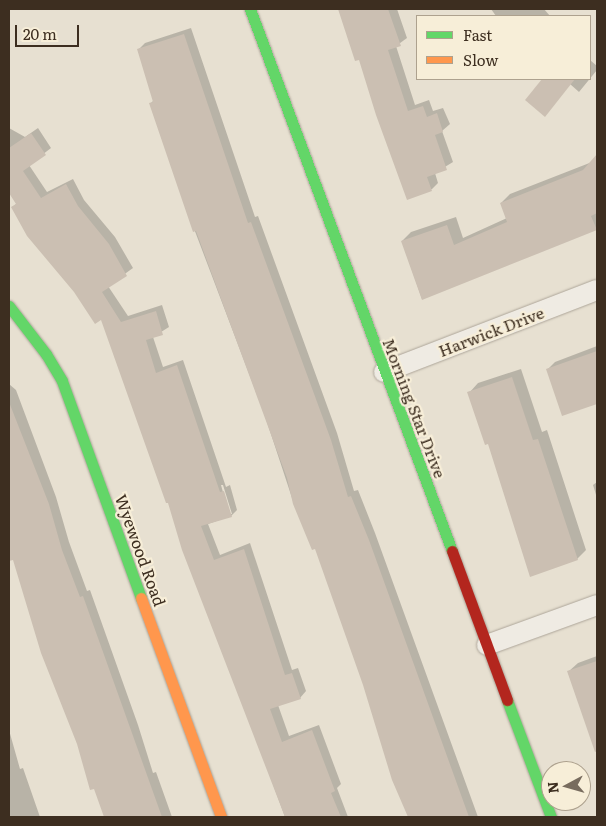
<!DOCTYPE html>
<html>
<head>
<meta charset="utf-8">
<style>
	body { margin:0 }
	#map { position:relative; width:606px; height:826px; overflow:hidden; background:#e7e0d1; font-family:Literata,serif }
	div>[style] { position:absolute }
	.shadow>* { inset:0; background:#0003 }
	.building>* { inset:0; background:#cbbfb2 }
	.roads { filter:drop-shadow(0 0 1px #ada599) drop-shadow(0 0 1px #ada599) }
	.street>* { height:20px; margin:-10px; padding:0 10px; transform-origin:10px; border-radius:10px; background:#efebe3 }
	.fast>* { height:11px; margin:-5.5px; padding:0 5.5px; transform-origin:5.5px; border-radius:5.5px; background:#63d668 }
	.slow>* { height:11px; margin:-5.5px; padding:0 5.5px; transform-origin:5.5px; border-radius:5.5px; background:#ff974d }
	.jam>* { height:11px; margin:-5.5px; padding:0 5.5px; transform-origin:5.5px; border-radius:5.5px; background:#b3261e }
	span { translate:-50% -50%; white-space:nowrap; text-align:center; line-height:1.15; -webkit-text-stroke:4.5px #f7eed8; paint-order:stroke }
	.street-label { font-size:16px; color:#3d2e20 }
	.frame { position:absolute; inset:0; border:10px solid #3d2e20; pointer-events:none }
	.legend { position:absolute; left:416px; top:15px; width:175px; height:65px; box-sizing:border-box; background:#f7eed8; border:1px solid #ada18e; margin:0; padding:6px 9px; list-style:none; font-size:15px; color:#3d2e20 }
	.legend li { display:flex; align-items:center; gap:10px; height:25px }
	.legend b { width:25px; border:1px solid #ada18e }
	.north { position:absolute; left:541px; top:761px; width:50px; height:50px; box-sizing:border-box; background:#f7eed8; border:1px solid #ada18e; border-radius:50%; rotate:264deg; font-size:14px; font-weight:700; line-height:20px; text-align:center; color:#3d2e20 }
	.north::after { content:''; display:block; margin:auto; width:18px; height:22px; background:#786c5e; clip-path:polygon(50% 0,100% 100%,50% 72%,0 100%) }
	.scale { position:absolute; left:15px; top:25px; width:64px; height:22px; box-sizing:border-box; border:2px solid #3d2e20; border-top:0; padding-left:6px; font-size:15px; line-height:18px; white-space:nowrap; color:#3d2e20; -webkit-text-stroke:4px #f7eed8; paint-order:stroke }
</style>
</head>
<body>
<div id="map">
	<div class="shadow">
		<div style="clip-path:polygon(339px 9px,397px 9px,407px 38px,396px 46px,415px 105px,429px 100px,433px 111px,443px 108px,450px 124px,442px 131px,453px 162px,435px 173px,438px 183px,432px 189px,408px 198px,360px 58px,356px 60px)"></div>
		<div style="clip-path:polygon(491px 9px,544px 9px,550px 16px,496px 16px)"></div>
		<div style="clip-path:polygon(191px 28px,255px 217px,258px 216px,337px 433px,354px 491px,358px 490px,375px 533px,478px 817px,409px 817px,394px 780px,364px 685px,316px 548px,294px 504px,264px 413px,185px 205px,150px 104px,154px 100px,138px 50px,145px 43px)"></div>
		<div style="clip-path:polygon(590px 60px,597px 66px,597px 70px,579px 92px,570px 84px,527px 100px,543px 79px,590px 79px)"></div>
		<div style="clip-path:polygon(evenodd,9px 128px,25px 137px,38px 128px,51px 148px,29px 165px,47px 192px,73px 179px,84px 200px,115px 237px,133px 268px,108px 286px,128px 316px,162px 305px,169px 327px,153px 337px,163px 367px,183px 360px,226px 487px,230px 485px,237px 510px,231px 516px,208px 524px,220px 555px,250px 543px,292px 670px,298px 668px,306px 691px,300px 698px,278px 705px,289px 736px,319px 725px,341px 784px,337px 788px,348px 817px,285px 817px,102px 318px,75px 291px,13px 207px,17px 203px,9px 191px,9px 128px,221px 485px,223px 485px,232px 514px,229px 514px,221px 485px)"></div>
		<div style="clip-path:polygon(597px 155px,596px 229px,422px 299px,402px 241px,411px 232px,456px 217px,463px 238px,507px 218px,501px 203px,510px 194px,592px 162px)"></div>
		<div style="clip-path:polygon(597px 346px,597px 402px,563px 414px,548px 369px,555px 362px)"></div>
		<div style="clip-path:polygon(521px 369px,542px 432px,547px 430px,586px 550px,577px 559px,489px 442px,469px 393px,478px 383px)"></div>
		<div style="clip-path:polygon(9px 384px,16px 390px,56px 497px,69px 542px,87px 591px,90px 590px,138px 725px,153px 773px,156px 772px,172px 817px,128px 817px,126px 812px,105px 817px,14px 558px,10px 559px,9px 554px)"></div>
		<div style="clip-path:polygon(597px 482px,597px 498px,593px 485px)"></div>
		<div style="clip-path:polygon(597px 656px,597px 754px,568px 672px,578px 663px)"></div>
		<div style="clip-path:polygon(9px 730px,20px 769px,23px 768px,40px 817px,9px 817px)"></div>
	</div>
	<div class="building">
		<div style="clip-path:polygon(338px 9px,388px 9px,401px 46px,388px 50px,408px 111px,423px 106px,427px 117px,437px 113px,443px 132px,435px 135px,447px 170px,427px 177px,432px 191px,407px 200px,376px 115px,359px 60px,355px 61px)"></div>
		<div style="clip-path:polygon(184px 34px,248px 223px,251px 222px,331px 440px,348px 497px,351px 496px,369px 540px,469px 817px,408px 817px,392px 780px,363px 685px,315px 549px,312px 550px,293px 504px,287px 478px,196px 231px,193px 232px,149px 103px,153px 102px,137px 49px)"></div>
		<div style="clip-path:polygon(542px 79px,575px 79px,545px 117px,525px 100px)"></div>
		<div style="clip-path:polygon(31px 133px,46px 155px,23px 171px,41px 198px,66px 184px,78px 206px,109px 244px,127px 276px,102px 292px,121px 322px,156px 311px,163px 335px,146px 340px,156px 373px,177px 365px,220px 492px,224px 491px,232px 517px,201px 526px,214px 560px,244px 549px,285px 675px,292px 673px,301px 699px,270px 709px,282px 742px,312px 730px,335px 791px,331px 793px,341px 817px,285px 817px,182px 550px,168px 503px,166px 503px,101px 320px,95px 324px,74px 292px,27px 236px,11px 207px,16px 204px,9px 193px,9px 148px)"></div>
		<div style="clip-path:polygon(597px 154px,597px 213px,591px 216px,597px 230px,422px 300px,401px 241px,447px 225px,454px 245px,507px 222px,500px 203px,583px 170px)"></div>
		<div style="clip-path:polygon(597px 351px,597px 404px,562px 416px,546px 369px)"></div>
		<div style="clip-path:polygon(512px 377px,533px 440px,538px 439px,578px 560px,530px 577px,488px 444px,485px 445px,467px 392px)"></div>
		<div style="clip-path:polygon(9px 402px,49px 504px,62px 550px,80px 597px,83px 596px,162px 817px,104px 817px,94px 789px,90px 790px,77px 744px,41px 653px,13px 560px,9px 561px)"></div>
		<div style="clip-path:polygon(597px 661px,597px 751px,595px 752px,567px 671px)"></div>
	</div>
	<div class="roads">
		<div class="street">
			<div style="left:384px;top:372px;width:228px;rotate:-21.1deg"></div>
			<div style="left:487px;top:645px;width:117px;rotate:-20deg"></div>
		</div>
		<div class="fast">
			<div style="left:250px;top:9px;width:578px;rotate:69.56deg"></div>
			<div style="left:9px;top:306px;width:61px;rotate:52.4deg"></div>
			<div style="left:46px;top:354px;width:31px;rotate:59deg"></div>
			<div style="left:62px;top:381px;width:231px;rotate:70deg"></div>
			<div style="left:507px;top:700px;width:125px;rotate:69.4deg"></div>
		</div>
		<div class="slow">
			<div style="left:141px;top:598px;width:233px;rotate:69.9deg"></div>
		</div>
		<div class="jam">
			<div style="left:452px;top:551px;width:159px;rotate:69.7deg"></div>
		</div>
	</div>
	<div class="street-label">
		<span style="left:491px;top:331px;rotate:-21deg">Harwick Drive</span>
		<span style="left:415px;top:408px;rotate:69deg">Morning Star Drive</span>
		<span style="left:141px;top:550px;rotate:70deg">Wyewood Road</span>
	</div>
	<div class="frame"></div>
	<ul class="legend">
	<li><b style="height:6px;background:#63d668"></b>Fast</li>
	<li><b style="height:6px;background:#ff974d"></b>Slow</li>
	</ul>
	<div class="north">N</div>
	<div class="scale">20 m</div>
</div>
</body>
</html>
